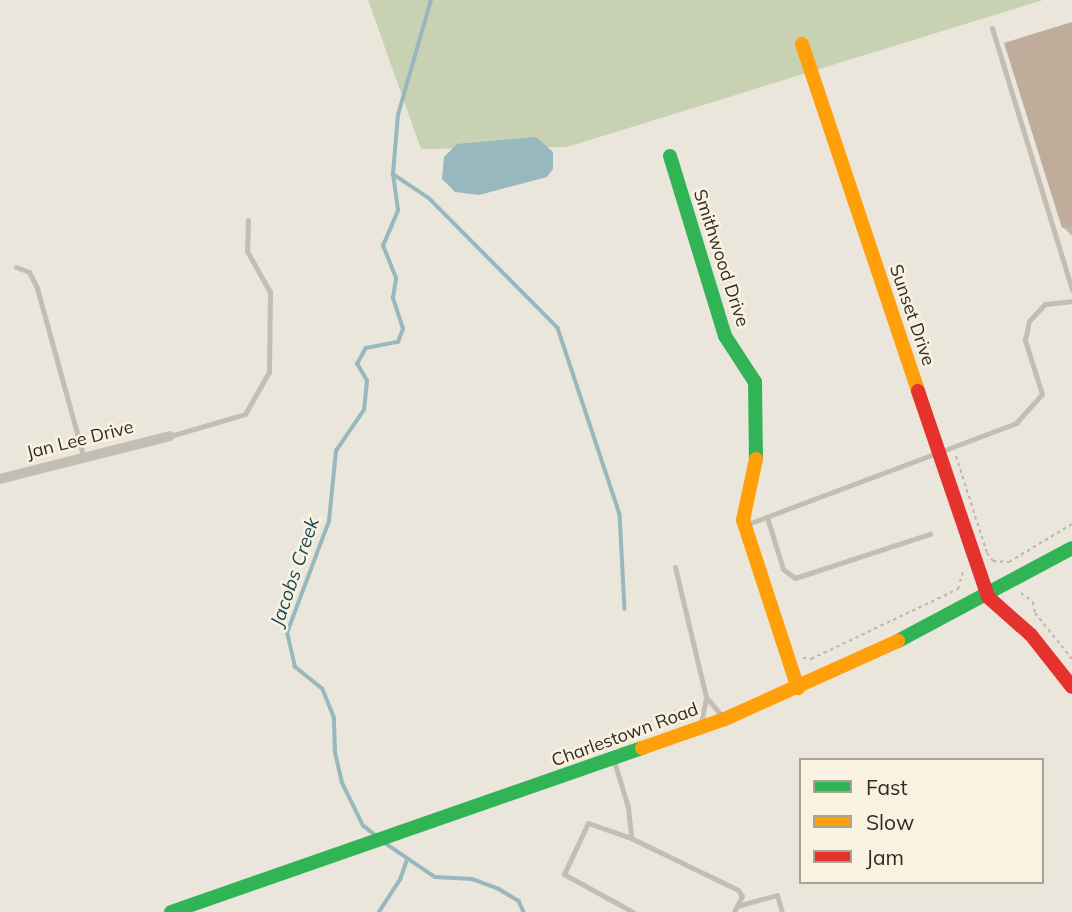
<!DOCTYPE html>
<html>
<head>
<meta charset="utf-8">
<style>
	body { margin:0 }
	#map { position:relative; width:1072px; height:912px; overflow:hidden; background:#ebe6db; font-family:Mulish,sans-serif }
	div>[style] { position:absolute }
	.green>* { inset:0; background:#c8d2b3 }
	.water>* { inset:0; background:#96b8be }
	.shadow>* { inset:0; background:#0003 }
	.stream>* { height:3.5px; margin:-1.75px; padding:0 1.75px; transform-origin:1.75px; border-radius:1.75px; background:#96b8be }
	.building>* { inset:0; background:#c0ac9b }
	.path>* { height:2px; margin-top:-1px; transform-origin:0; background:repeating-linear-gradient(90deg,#bdb6ad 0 3.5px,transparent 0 7px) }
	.lane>* { height:5px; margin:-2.5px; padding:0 2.5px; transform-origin:2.5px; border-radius:2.5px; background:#c4bdb4 }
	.street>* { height:10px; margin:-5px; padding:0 5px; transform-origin:5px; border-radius:5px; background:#c4bdb4 }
	.fast>* { height:14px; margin:-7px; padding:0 7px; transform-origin:7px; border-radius:7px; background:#30b455 }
	.slow>* { height:14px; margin:-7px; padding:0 7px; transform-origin:7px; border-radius:7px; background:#ff9f0a }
	.jam>* { height:14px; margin:-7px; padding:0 7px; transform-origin:7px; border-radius:7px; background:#e5322d }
	span { translate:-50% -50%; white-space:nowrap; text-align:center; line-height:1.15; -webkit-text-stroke:5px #faf2e0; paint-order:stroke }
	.street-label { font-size:18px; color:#332b23 }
	.water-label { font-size:19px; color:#164a58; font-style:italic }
	.legend { position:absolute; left:799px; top:758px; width:245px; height:126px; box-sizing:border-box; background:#faf2e0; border:2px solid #aaa294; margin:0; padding:9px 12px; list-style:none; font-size:21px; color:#332b23 }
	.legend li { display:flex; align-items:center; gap:14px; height:35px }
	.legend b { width:35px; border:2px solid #aaa294 }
</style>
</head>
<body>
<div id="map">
	<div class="green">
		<div style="clip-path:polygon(368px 0,1043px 0,567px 147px,421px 149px)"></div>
	</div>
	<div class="water">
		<div style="clip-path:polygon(536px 137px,553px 152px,553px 169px,547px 177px,479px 195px,455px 192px,442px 179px,444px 157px,457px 144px)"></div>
	</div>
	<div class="shadow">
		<div style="clip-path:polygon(1072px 24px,1072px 236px,1064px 228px)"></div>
	</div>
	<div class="stream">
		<div style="left:393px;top:174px;width:43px;rotate:33.7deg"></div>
		<div style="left:429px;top:198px;width:183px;rotate:45.2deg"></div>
		<div style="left:558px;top:328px;width:196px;rotate:71.6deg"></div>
		<div style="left:620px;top:514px;width:95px;rotate:87deg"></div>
		<div style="left:376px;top:836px;width:16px;rotate:-142deg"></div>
		<div style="left:363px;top:826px;width:48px;rotate:-116deg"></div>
		<div style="left:342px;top:783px;width:32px;rotate:-103deg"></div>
		<div style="left:335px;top:752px;width:34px;rotate:-92deg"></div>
		<div style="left:334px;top:718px;width:31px;rotate:-112deg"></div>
		<div style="left:322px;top:689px;width:35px;rotate:-141deg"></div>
		<div style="left:295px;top:667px;width:35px;rotate:-103deg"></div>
		<div style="left:287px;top:633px;width:120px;rotate:-69.4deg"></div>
		<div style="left:329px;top:521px;width:70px;rotate:-84.3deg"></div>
		<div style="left:336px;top:451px;width:50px;rotate:-55.7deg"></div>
		<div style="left:364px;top:410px;width:29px;rotate:-84deg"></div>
		<div style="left:367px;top:381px;width:20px;rotate:-120deg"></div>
		<div style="left:357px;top:364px;width:18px;rotate:-61deg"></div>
		<div style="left:366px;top:348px;width:33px;rotate:-11deg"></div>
		<div style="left:398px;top:342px;width:14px;rotate:-69deg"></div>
		<div style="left:403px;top:329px;width:33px;rotate:-108deg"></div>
		<div style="left:393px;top:298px;width:20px;rotate:-81deg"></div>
		<div style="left:396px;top:278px;width:35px;rotate:-112deg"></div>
		<div style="left:383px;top:246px;width:39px;rotate:-67deg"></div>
		<div style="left:398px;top:210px;width:36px;rotate:-98deg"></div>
		<div style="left:393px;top:174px;width:59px;rotate:-85.2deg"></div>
		<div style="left:398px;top:115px;width:120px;rotate:-74deg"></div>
		<div style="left:385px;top:843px;width:60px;rotate:34.2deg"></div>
		<div style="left:435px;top:877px;width:37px;rotate:3deg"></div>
		<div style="left:472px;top:879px;width:29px;rotate:20deg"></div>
		<div style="left:499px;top:889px;width:23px;rotate:31deg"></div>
		<div style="left:519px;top:901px;width:12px;rotate:66deg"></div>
		<div style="left:379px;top:912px;width:38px;rotate:-57deg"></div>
		<div style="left:400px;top:880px;width:21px;rotate:-71deg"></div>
	</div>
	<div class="building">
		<div style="clip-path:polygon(1072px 22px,1072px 226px,1062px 228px,1004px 43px)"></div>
	</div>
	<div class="path">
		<div style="left:956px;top:456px;width:102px;rotate:72.3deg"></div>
		<div style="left:987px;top:553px;width:10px;rotate:53deg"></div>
		<div style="left:993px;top:561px;width:16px;rotate:4deg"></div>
		<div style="left:1009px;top:562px;width:74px;rotate:-31.1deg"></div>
		<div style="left:1021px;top:593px;width:15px;rotate:37deg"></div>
		<div style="left:1033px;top:602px;width:11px;rotate:80deg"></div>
		<div style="left:1035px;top:613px;width:59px;rotate:51.2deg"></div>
		<div style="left:803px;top:658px;width:8px;rotate:7deg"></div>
		<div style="left:811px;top:659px;width:163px;rotate:-25.5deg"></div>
		<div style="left:958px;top:589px;width:18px;rotate:-74deg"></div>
	</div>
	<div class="lane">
		<div style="left:992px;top:28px;width:274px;rotate:73deg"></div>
		<div style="left:16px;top:267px;width:14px;rotate:21deg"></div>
		<div style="left:29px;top:272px;width:18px;rotate:63deg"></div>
		<div style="left:37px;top:288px;width:173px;rotate:74.6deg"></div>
		<div style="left:170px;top:436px;width:78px;rotate:-16.3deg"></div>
		<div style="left:245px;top:414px;width:48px;rotate:-60.3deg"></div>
		<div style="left:269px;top:372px;width:80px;rotate:-89.3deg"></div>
		<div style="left:270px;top:292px;width:47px;rotate:-119.3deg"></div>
		<div style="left:247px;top:251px;width:31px;rotate:-88deg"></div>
		<div style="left:767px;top:517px;width:54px;rotate:72.9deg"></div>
		<div style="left:783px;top:569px;width:15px;rotate:37deg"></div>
		<div style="left:795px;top:578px;width:142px;rotate:-18.1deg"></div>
		<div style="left:745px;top:525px;width:290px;rotate:-20.6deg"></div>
		<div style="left:1016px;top:423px;width:39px;rotate:-48deg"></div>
		<div style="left:1042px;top:394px;width:57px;rotate:-107.5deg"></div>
		<div style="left:1025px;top:340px;width:19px;rotate:-78deg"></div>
		<div style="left:1029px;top:321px;width:23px;rotate:-47deg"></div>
		<div style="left:1045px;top:304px;width:27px;rotate:-6deg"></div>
		<div style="left:675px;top:567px;width:134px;rotate:76.6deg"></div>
		<div style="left:701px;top:723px;width:26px;rotate:-79deg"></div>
		<div style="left:706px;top:697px;width:26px;rotate:50deg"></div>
		<div style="left:614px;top:761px;width:48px;rotate:73.1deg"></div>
		<div style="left:628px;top:807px;width:31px;rotate:84deg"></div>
		<div style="left:737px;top:906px;width:41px;rotate:-15.4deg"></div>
		<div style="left:777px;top:895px;width:18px;rotate:74deg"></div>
		<div style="left:633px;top:912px;width:79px;rotate:-151.2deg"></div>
		<div style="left:564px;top:874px;width:56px;rotate:-64.8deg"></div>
		<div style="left:588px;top:823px;width:46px;rotate:19.2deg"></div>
		<div style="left:631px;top:838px;width:119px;rotate:25.9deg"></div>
		<div style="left:738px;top:890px;width:7px;rotate:56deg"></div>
		<div style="left:742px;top:896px;width:18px;rotate:117deg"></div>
	</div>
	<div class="street">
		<div style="left:0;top:479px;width:175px;rotate:-14.2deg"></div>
	</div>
	<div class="fast">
		<div style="left:670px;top:156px;width:188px;rotate:73deg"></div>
		<div style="left:725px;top:336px;width:55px;rotate:56.9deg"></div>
		<div style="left:755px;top:382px;width:77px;rotate:89.3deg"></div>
		<div style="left:898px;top:641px;width:197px;rotate:-28.1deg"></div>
		<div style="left:171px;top:912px;width:499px;rotate:-19.2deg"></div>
	</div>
	<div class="slow">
		<div style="left:802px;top:44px;width:366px;rotate:71.5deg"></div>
		<div style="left:756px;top:459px;width:62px;rotate:102deg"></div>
		<div style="left:743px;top:520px;width:177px;rotate:71.9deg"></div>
		<div style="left:642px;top:748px;width:88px;rotate:-19.3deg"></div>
		<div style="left:725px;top:719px;width:190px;rotate:-24.3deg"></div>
	</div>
	<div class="jam">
		<div style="left:918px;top:391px;width:218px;rotate:71.2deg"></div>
		<div style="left:988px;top:597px;width:57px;rotate:41.5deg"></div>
		<div style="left:1031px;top:635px;width:66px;rotate:51.7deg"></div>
	</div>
	<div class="street-label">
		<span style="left:721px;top:258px;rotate:72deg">Smithwood Drive</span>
		<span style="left:912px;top:315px;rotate:71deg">Sunset Drive</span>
		<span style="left:80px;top:440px;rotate:-14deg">Jan Lee Drive</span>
		<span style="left:625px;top:735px;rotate:-20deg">Charlestown Road</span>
	</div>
	<div class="water-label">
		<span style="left:295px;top:572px;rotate:-71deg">Jacobs Creek</span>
	</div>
	<ul class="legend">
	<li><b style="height:9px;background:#30b455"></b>Fast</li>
	<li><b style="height:9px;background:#ff9f0a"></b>Slow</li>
	<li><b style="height:9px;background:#e5322d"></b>Jam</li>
	</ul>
</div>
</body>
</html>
